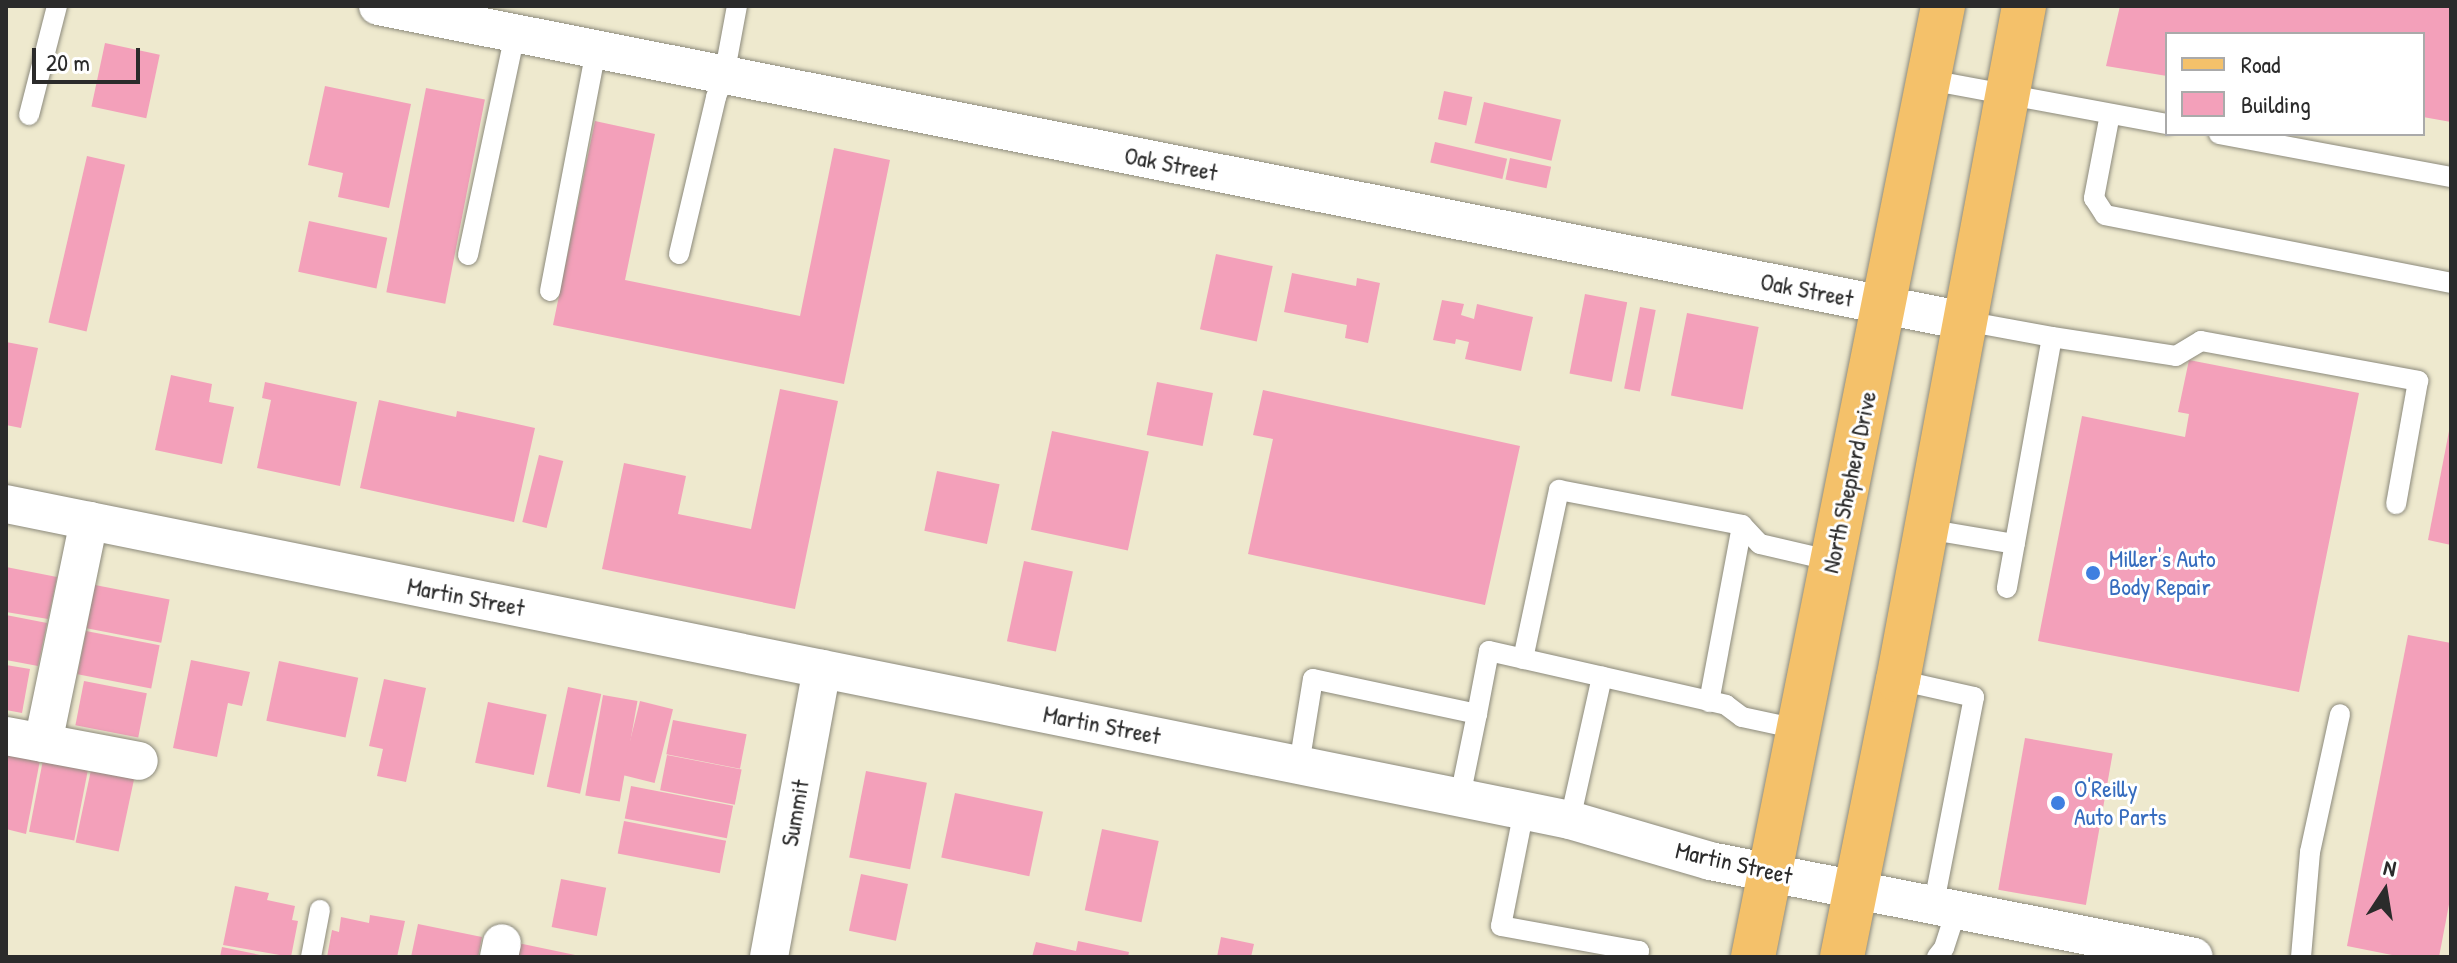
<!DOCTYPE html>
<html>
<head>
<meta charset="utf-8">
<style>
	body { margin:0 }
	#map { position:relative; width:2457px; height:963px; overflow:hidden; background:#eee9ce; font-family:"Patrick Hand",sans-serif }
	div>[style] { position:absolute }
	.building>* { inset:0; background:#f3a0ba; transform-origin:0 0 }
	.roads { filter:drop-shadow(0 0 2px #8c8a7c) drop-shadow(0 0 2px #8c8a7c) }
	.lane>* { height:20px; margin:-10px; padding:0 10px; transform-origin:10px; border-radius:10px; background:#fff }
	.street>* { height:38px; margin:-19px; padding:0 19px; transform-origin:19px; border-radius:19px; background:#fff }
	.primary>* { height:44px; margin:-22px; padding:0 22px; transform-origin:22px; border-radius:22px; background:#f4c16a }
	.dots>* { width:22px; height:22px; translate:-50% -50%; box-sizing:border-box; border:4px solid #fff; border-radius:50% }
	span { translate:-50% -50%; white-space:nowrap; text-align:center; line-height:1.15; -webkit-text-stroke:6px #fff; paint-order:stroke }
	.street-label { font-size:24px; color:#2b2b2b }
	.shop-label { font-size:24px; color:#366cbe }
	.left { translate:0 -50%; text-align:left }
	.frame { position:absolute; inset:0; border:8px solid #2b2b2b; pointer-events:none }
	.legend { position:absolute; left:2165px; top:32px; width:260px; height:104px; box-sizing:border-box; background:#fff; border:2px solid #aaa; margin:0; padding:10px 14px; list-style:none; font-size:24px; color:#2b2b2b }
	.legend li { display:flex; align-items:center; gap:16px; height:40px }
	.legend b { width:40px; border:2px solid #aaa }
	.north { position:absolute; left:2345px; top:851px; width:80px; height:80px; -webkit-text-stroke:6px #fff; paint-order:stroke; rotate:12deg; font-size:22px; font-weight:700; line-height:32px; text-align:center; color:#2b2b2b }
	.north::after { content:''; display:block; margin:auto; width:28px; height:36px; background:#2b2b2b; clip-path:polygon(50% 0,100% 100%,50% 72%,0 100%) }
	.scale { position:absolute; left:32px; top:48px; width:108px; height:36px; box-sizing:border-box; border:4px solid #2b2b2b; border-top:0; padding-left:10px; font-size:24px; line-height:28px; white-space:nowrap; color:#2b2b2b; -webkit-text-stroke:6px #fff; paint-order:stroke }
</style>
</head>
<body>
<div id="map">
	<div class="building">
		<div style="clip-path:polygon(2120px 6px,2451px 6px,2451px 122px,2423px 117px,2423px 34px,2167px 34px,2167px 76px,2106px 66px)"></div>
		<div style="left:105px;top:43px;width:56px;height:65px;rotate:12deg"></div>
		<div style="clip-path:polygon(325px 86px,411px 104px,389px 208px,338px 197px,343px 173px,308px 165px)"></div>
		<div style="left:426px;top:88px;width:60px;height:208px;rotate:11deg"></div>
		<div style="left:1444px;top:91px;width:29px;height:29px;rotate:12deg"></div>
		<div style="left:1484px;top:102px;width:79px;height:42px;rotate:13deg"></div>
		<div style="clip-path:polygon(595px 121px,655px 134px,625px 280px,800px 316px,834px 148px,890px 160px,844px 384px,553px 325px)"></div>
		<div style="left:1435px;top:142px;width:74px;height:21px;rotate:13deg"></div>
		<div style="left:87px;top:156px;width:39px;height:171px;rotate:13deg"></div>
		<div style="left:1510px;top:158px;width:42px;height:22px;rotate:12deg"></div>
		<div style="left:309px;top:221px;width:80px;height:52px;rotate:12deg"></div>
		<div style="left:1216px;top:254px;width:58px;height:77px;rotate:12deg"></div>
		<div style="clip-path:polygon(1292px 273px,1356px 286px,1357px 278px,1380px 283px,1368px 343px,1345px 338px,1347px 325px,1284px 312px)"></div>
		<div style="left:1585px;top:294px;width:43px;height:81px;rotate:11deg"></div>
		<div style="clip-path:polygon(1442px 300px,1464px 304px,1461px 315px,1474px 319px,1477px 304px,1533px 317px,1521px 371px,1465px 359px,1469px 342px,1456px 339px,1455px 344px,1433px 340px)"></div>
		<div style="left:1640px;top:307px;width:16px;height:83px;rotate:11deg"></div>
		<div style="left:1687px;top:313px;width:73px;height:84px;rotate:11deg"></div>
		<div style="clip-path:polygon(6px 342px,38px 348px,21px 428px,6px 425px)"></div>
		<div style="clip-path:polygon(2189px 360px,2359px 393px,2299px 692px,2038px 641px,2082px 416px,2185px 437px,2189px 414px,2178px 412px)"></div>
		<div style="clip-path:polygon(171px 375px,212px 384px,209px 402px,234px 407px,222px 464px,155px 450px)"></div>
		<div style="clip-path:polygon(265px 382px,357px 402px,340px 486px,257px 468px,271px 400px,262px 398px)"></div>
		<div style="left:1157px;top:382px;width:57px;height:54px;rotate:11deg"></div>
		<div style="clip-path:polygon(780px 389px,838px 401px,795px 609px,602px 569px,624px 463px,686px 476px,678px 514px,751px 529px)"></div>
		<div style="clip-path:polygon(1263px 390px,1520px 446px,1485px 605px,1248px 554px,1273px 439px,1253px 435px)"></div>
		<div style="clip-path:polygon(379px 400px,456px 417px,457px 411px,535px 428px,514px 522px,360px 488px)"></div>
		<div style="clip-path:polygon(2450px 426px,2451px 426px,2451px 545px,2428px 540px)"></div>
		<div style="left:1052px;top:431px;width:99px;height:101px;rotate:12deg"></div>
		<div style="left:539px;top:455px;width:25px;height:69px;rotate:14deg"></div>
		<div style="left:937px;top:471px;width:64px;height:61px;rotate:12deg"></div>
		<div style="left:1024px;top:561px;width:50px;height:82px;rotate:12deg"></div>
		<div style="clip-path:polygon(6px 567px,57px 577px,48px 619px,6px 612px)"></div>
		<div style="left:95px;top:585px;width:76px;height:44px;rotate:11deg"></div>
		<div style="clip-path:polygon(6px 615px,47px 623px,38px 666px,6px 660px)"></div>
		<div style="left:86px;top:631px;width:75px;height:44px;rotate:11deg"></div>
		<div style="clip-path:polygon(2408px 635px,2451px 643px,2451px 894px,2439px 957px,2402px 957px,2347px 946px)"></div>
		<div style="clip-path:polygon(191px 660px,250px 672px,242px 706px,228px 703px,217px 757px,173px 748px)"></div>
		<div style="left:279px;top:661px;width:81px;height:61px;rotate:12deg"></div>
		<div style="clip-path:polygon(6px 665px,30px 669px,22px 713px,6px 710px)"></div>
		<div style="clip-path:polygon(384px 679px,426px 688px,406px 782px,377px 776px,383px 749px,369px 746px)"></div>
		<div style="left:84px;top:681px;width:64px;height:45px;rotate:11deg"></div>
		<div style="left:568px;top:687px;width:34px;height:102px;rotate:12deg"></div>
		<div style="left:603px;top:695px;width:35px;height:102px;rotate:10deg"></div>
		<div style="left:640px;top:701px;width:34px;height:76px;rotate:14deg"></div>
		<div style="left:488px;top:702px;width:60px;height:62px;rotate:12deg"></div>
		<div style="left:673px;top:720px;width:75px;height:35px;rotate:11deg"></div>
		<div style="left:2025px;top:738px;width:89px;height:154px;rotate:10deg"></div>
		<div style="clip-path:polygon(6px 753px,40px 760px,26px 834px,6px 829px)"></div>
		<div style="left:667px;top:755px;width:76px;height:36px;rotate:11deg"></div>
		<div style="left:43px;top:760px;width:46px;height:73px;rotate:11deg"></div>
		<div style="left:91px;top:770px;width:44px;height:74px;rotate:12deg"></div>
		<div style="left:866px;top:771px;width:62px;height:88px;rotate:11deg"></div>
		<div style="left:631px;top:786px;width:104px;height:33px;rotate:11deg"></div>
		<div style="left:955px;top:793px;width:90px;height:66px;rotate:12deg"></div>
		<div style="left:624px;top:821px;width:104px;height:33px;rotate:11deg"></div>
		<div style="left:1102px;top:829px;width:58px;height:83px;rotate:12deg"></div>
		<div style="left:861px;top:874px;width:48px;height:58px;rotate:12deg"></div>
		<div style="left:561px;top:879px;width:46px;height:49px;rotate:11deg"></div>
		<div style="clip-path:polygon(235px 886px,269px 893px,267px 900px,295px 906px,292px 920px,298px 921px,291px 957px,223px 945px)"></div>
		<div style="clip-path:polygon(370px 915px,405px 921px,397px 957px,327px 957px,332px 930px,339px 932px,341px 917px,369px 923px)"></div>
		<div style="clip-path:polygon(418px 924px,482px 937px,478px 957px,411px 957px)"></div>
		<div style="clip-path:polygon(1221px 937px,1254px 944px,1251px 957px,1217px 957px)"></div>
		<div style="clip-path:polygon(1078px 941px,1129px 952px,1128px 957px,1032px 957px,1036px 942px,1076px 951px)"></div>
		<div style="clip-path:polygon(518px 943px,580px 956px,579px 957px,515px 957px)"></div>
		<div style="clip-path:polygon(222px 947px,265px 956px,265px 957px,220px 957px)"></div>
	</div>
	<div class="roads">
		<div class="lane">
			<div style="left:1929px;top:80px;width:242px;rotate:10.5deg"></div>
			<div style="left:2110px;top:114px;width:86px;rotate:100.8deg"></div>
			<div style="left:2094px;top:198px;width:20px;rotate:57deg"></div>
			<div style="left:2105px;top:215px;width:353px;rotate:11.1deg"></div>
			<div style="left:29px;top:115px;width:113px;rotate:-75.6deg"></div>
			<div style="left:2219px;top:134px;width:236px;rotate:10.5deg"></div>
			<div style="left:679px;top:254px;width:161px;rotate:-76.7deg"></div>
			<div style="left:716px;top:97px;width:22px;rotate:-69deg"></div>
			<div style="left:724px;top:76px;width:71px;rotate:-79.5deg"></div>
			<div style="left:468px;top:255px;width:226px;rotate:-78deg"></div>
			<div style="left:550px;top:291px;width:245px;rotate:-79.2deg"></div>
			<div style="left:1965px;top:321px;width:88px;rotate:10.4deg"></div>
			<div style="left:2052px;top:337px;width:255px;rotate:100.2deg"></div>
			<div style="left:2052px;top:337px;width:125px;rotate:8.7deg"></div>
			<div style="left:2176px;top:356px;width:29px;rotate:-31deg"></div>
			<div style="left:2201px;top:341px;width:221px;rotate:10.4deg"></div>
			<div style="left:2418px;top:381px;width:125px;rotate:100.1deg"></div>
			<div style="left:1926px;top:529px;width:90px;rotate:9.6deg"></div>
			<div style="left:1523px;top:659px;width:173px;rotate:-78deg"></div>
			<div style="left:1559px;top:490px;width:186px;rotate:10.8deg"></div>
			<div style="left:1742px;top:525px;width:26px;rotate:47deg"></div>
			<div style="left:1760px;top:544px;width:75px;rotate:13.1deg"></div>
			<div style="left:1898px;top:680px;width:78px;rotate:12.6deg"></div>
			<div style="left:1974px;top:697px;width:214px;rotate:101deg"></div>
			<div style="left:1709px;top:702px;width:180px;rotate:-79.4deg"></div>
			<div style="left:1477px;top:714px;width:64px;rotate:-79.2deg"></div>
			<div style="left:1489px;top:651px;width:243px;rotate:12.8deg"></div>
			<div style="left:1726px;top:705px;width:20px;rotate:37deg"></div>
			<div style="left:1742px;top:717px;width:57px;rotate:12.1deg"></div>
			<div style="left:1299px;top:765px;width:87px;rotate:-80.8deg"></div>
			<div style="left:1313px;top:679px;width:168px;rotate:12deg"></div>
			<div style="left:1477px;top:714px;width:85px;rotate:101.6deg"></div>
			<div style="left:1524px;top:810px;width:118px;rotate:101.2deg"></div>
			<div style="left:1501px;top:926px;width:140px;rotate:10.3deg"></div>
			<div style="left:1639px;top:951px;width:6px;rotate:99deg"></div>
			<div style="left:1570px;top:820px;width:147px;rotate:-77.4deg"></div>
			<div style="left:311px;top:957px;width:48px;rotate:-79.2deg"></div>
			<div style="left:1937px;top:957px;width:11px;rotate:-52deg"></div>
			<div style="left:1944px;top:948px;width:38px;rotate:-72deg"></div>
			<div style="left:2301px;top:957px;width:105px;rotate:-85.1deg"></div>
			<div style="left:2310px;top:852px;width:141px;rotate:-77.7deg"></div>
		</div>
		<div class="street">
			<div style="left:378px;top:6px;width:1618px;rotate:11.23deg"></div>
			<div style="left:6px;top:504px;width:1596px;rotate:11.42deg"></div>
			<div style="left:1570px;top:820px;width:146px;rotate:16.3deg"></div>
			<div style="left:1710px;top:861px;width:493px;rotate:11.2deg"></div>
			<div style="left:6px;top:736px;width:135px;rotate:10.6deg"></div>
			<div style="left:43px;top:743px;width:227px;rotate:-78.3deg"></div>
			<div style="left:499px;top:957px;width:14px;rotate:-78deg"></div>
			<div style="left:769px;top:957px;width:293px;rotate:-79.6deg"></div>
		</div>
		<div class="primary">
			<div style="left:1753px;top:957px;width:970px;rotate:-78.7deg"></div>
			<div style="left:1842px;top:957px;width:283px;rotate:-78.6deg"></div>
			<div style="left:1898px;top:680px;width:686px;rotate:-79.41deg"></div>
		</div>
	</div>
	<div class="dots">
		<div style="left:2093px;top:573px;background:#3f7fe0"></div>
		<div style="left:2058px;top:803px;background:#3f7fe0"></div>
	</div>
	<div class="street-label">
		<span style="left:1171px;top:164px;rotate:11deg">Oak Street</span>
		<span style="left:1807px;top:290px;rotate:11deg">Oak Street</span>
		<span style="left:1849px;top:482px;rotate:-78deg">North Shepherd Drive</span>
		<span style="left:466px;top:597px;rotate:11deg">Martin Street</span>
		<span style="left:1102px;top:725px;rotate:11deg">Martin Street</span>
		<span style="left:795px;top:813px;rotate:-80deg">Summit</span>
		<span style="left:1734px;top:863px;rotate:13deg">Martin Street</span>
	</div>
	<div class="shop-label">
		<span class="left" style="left:2109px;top:573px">Miller's Auto<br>Body Repair</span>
		<span class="left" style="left:2074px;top:803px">O'Reilly<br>Auto Parts</span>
	</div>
	<div class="frame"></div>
	<ul class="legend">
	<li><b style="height:10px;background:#f4c16a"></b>Road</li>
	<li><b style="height:22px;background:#f3a0ba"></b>Building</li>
	</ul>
	<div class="north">N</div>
	<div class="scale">20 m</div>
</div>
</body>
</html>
